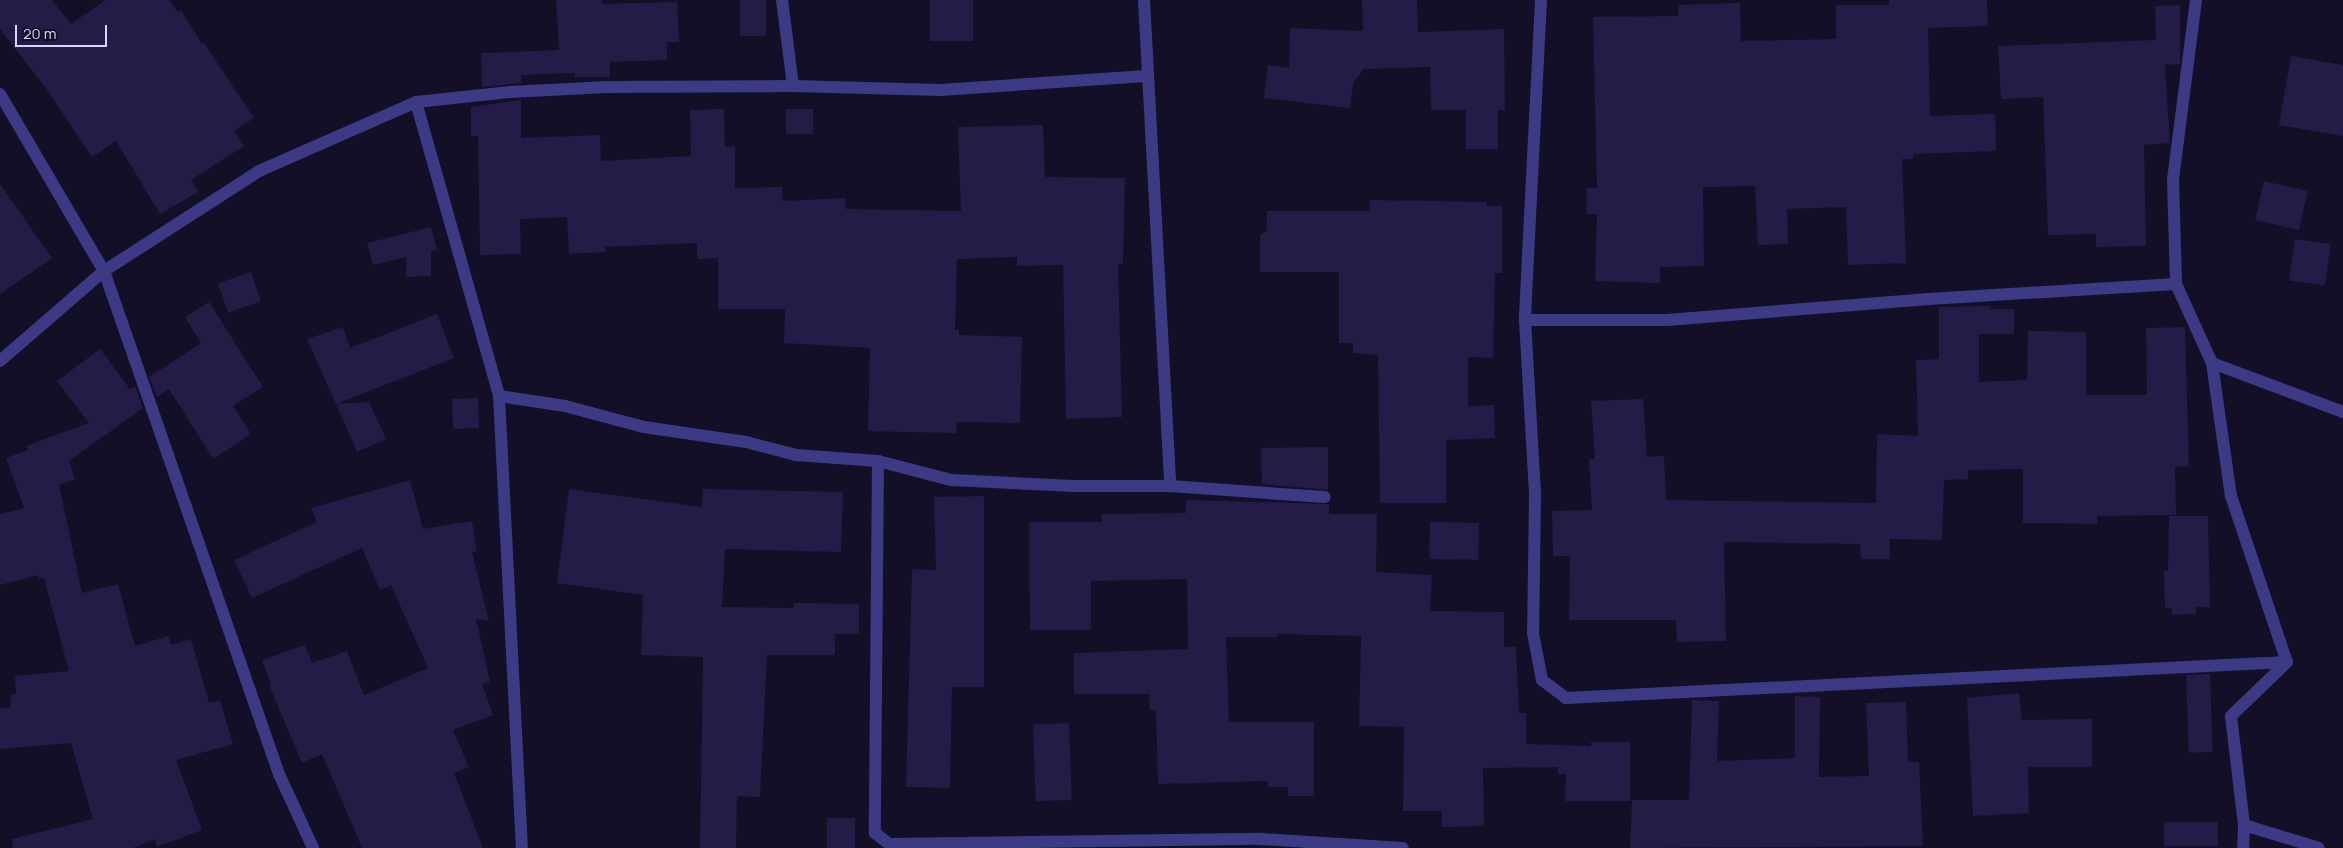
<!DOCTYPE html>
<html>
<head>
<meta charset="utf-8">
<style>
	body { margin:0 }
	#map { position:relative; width:2343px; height:848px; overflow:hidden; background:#130f26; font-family:Manrope,sans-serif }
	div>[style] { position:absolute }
	.building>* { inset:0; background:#241b47; transform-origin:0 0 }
	.minor>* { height:12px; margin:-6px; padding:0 6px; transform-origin:6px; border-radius:6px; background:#3d3a85 }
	span { translate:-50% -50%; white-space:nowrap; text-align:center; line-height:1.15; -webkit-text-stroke:5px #130f26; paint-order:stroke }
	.scale { position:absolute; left:15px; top:25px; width:92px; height:22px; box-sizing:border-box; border:2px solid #d9d4ff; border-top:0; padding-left:6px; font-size:15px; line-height:18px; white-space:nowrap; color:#d9d4ff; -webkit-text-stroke:4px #130f26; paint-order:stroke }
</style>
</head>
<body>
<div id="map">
	<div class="building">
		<div style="clip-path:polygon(0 0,52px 0,71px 24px,106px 0,169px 0,178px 12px,181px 10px,202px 44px,204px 43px,254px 118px,234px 131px,244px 146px,191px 180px,198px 192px,160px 214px,116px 141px,92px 157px,45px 87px,0 29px)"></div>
		<div style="clip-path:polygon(556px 0,602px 0,602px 4px,677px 2px,679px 42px,667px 42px,667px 60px,610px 62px,610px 77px,575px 77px,575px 73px,521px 75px,521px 83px,482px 87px,481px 53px,559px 50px)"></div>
		<div style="left:740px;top:0;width:26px;height:36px"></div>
		<div style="left:930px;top:0;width:43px;height:41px"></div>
		<div style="clip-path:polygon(1362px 0,1417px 0,1418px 32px,1504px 29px,1505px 110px,1498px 110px,1498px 149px,1466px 149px,1466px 110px,1431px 110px,1430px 67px,1364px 69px,1353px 83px,1350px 108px,1264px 98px,1268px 65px,1289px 68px,1290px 28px,1363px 31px)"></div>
		<div style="clip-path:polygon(1889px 0,1987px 0,1988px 26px,1928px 28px,1930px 116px,1995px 114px,1996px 151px,1913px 154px,1913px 159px,1902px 159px,1906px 263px,1848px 265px,1846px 207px,1787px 209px,1788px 244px,1758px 245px,1755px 186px,1703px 187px,1704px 266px,1660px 267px,1660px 283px,1595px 281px,1597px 214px,1586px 214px,1587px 188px,1597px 188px,1593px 17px,1678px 16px,1678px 5px,1740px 3px,1741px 41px,1836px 39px,1836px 5px,1889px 5px)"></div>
		<div style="clip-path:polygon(2180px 5px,2180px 64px,2165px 65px,2170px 143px,2144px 145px,2146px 246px,2096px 247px,2096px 234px,2048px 235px,2043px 97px,2001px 99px,1998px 46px,2156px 40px,2155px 6px)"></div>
		<div style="clip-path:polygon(2291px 56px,2343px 65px,2343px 136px,2279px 125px)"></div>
		<div style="clip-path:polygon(521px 100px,521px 138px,600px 135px,601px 161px,691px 156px,690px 110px,724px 109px,725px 147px,735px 146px,735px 188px,782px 187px,783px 201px,845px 198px,846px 209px,961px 211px,958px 127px,1043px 125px,1045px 177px,1125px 178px,1123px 264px,1118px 264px,1122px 417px,1066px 419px,1063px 265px,1017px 266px,1017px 257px,957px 259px,955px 330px,959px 330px,959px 335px,1022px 337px,1020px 423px,957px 422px,956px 433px,903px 432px,868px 431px,870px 348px,784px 343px,785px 309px,718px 309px,718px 258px,697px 259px,697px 243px,605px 247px,605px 252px,569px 254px,567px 217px,520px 219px,521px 254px,480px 255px,478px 136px,471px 136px,471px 107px)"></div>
		<div style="left:813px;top:109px;width:25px;height:27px;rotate:90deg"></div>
		<div style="left:2264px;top:181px;width:45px;height:40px;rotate:13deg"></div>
		<div style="clip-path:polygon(0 184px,52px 258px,0 294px)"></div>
		<div style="clip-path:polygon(1370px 200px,1487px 202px,1487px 206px,1502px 206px,1502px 273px,1495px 273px,1493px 358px,1468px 357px,1468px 406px,1494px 405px,1495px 438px,1446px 440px,1446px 503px,1380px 503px,1378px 355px,1353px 353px,1353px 343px,1339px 343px,1339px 272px,1260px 272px,1260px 235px,1267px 230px,1267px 211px,1369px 211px)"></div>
		<div style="clip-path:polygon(431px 227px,437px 250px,431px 251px,431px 276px,406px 277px,406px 257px,373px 265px,367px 243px)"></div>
		<div style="left:2295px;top:239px;width:36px;height:42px;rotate:8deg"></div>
		<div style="left:251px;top:272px;width:31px;height:35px;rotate:71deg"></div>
		<div style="clip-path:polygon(209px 302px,263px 387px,233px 406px,251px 434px,213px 459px,169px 389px,157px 397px,149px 377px,201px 343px,185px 317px)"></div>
		<div style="clip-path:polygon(1991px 306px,1991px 309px,2014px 309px,2014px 334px,1979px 334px,1979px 382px,2027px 380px,2028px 331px,2086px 332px,2086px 395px,2147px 395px,2146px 328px,2185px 327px,2189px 466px,2175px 467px,2176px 515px,2097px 516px,2097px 524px,2023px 523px,2023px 469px,1968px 470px,1968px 479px,1944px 480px,1942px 540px,1890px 539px,1890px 559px,1861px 559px,1860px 544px,1724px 542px,1726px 641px,1677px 642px,1676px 620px,1569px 620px,1570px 556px,1553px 556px,1552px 511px,1592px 510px,1589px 459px,1595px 459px,1591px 401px,1643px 399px,1647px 457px,1664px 456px,1666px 500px,1876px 503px,1877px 434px,1918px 436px,1916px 360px,1939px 359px,1939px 307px)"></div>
		<div style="clip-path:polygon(437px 314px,454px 358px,336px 404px,307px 339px,343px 327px,350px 348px)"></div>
		<div style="clip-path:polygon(100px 349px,130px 389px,135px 386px,143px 408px,69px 461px,75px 479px,59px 485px,82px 593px,118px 584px,135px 646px,169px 636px,171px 645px,191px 639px,209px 703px,220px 700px,233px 744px,176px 760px,202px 830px,157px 847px,155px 839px,133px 848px,13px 848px,12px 839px,93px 819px,71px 743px,0 749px,0 708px,11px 707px,10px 695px,16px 694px,15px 676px,69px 671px,44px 578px,39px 579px,38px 575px,0 585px,0 514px,24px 508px,6px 458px,28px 450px,26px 446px,89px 423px,57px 381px)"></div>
		<div style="left:478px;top:398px;width:30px;height:26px;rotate:88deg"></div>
		<div style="clip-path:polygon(369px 402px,386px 439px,357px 452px,336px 404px)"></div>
		<div style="clip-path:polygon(1328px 447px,1328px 490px,1262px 484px,1261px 448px)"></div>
		<div style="clip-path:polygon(410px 480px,423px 529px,472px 521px,477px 551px,472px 552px,489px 621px,476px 619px,490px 682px,482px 684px,493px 715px,453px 730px,469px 767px,454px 773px,483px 848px,362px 848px,322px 754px,302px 763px,269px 685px,271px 684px,262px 660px,305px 645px,312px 663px,347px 651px,364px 695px,428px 668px,391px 585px,380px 590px,362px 548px,252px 598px,234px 560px,317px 522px,311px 508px)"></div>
		<div style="clip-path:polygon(569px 489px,702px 507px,703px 489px,843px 492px,841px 552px,725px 549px,722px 607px,793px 608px,794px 603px,859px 604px,859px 634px,835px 634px,835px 655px,767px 655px,760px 797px,737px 796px,736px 848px,700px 848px,703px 657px,641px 655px,643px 595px,557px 583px)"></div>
		<div style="clip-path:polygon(984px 496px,984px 687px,952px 687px,950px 788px,906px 787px,912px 569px,936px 570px,934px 497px)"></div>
		<div style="clip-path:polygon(1186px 500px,1329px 504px,1329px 514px,1377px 514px,1376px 572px,1432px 575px,1430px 611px,1504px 612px,1504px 647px,1516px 647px,1519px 713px,1526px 713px,1526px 744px,1591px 746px,1591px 742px,1630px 742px,1630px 801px,1565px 801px,1566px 774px,1558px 774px,1558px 767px,1483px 768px,1484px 826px,1442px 827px,1442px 811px,1403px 811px,1404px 727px,1359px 726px,1361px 636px,1277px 634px,1277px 637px,1226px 637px,1229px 722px,1314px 722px,1314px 796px,1288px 796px,1288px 787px,1268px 787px,1268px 781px,1158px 784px,1156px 710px,1150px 710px,1149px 694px,1074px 694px,1074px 653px,1188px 649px,1187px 579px,1091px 581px,1091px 630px,1030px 630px,1029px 522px,1102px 522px,1101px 514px,1186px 513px)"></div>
		<div style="clip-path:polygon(2169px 516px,2208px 516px,2210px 607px,2196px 607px,2196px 614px,2172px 615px,2172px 608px,2165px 608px,2164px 571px,2168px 571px)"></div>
		<div style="left:1430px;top:522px;width:49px;height:37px;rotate:1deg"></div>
		<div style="left:2210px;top:674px;width:78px;height:24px;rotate:88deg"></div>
		<div style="clip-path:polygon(2019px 693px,2022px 720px,2092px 719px,2092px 767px,2028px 767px,2029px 813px,1973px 816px,1967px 698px)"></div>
		<div style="clip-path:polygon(1795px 696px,1820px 697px,1819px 777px,1869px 776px,1866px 703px,1906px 702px,1908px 762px,1919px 762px,1923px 846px,1630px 848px,1632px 800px,1689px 800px,1692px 700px,1719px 701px,1717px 761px,1795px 758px)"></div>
		<div style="left:1069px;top:723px;width:77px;height:36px;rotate:88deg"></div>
		<div style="left:827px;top:818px;width:28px;height:30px"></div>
		<div style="left:2218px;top:822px;width:24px;height:54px;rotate:90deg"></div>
	</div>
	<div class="minor">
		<div style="left:782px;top:0;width:87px;rotate:82.7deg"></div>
		<div style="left:1144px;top:0;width:487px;rotate:86.9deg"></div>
		<div style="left:1541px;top:0;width:320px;rotate:92.9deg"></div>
		<div style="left:1525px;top:320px;width:176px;rotate:86.7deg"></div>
		<div style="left:1535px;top:496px;width:137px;rotate:90.8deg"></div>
		<div style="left:1533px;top:633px;width:48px;rotate:79.2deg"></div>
		<div style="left:1542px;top:680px;width:30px;rotate:37deg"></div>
		<div style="left:1566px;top:698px;width:722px;rotate:-2.86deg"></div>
		<div style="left:2196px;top:0;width:181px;rotate:97.3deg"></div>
		<div style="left:2173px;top:180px;width:104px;rotate:88.3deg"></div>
		<div style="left:2176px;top:284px;width:87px;rotate:65.5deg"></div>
		<div style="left:2212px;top:363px;width:134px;rotate:81.9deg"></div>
		<div style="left:2231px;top:496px;width:175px;rotate:71.4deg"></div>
		<div style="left:2287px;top:662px;width:78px;rotate:136deg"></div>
		<div style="left:2231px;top:716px;width:110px;rotate:83.2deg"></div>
		<div style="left:2244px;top:825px;width:23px;rotate:92deg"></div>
		<div style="left:0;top:94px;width:205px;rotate:59.6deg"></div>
		<div style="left:104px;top:271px;width:533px;rotate:70.82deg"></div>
		<div style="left:279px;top:774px;width:81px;rotate:65.3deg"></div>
		<div style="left:416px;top:102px;width:305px;rotate:74.2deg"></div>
		<div style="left:499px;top:396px;width:453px;rotate:87.1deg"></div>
		<div style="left:1525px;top:320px;width:142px"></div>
		<div style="left:1667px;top:320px;width:263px;rotate:-4.6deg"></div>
		<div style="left:1929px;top:299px;width:247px;rotate:-3.5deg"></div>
		<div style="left:0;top:361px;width:138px;rotate:-40.9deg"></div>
		<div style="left:104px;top:271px;width:184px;rotate:-32.8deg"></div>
		<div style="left:259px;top:171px;width:171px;rotate:-23.7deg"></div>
		<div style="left:416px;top:102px;width:95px;rotate:-6.1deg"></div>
		<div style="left:510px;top:92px;width:97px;rotate:-3deg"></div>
		<div style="left:607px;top:87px;width:186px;rotate:-0.3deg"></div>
		<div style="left:793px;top:86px;width:147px;rotate:1.6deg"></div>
		<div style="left:940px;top:90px;width:207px;rotate:-3.9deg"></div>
		<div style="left:2212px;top:363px;width:140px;rotate:20.5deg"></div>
		<div style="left:499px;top:396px;width:67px;rotate:8.6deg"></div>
		<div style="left:565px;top:406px;width:82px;rotate:14.9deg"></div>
		<div style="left:644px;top:427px;width:103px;rotate:8.4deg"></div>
		<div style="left:746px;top:442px;width:52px;rotate:14.6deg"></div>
		<div style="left:796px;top:455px;width:82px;rotate:4.2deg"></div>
		<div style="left:878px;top:461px;width:75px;rotate:14.6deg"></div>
		<div style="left:951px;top:480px;width:122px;rotate:2.8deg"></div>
		<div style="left:1073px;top:486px;width:97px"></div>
		<div style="left:1170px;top:486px;width:155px;rotate:4.1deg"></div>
		<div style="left:878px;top:461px;width:372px;rotate:90.5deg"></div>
		<div style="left:875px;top:833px;width:18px;rotate:38deg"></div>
		<div style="left:889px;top:844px;width:372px;rotate:-0.8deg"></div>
		<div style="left:1261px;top:839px;width:142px;rotate:3.6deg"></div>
		<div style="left:2244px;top:825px;width:78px;rotate:17deg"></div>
	</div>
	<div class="scale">20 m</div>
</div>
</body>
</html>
